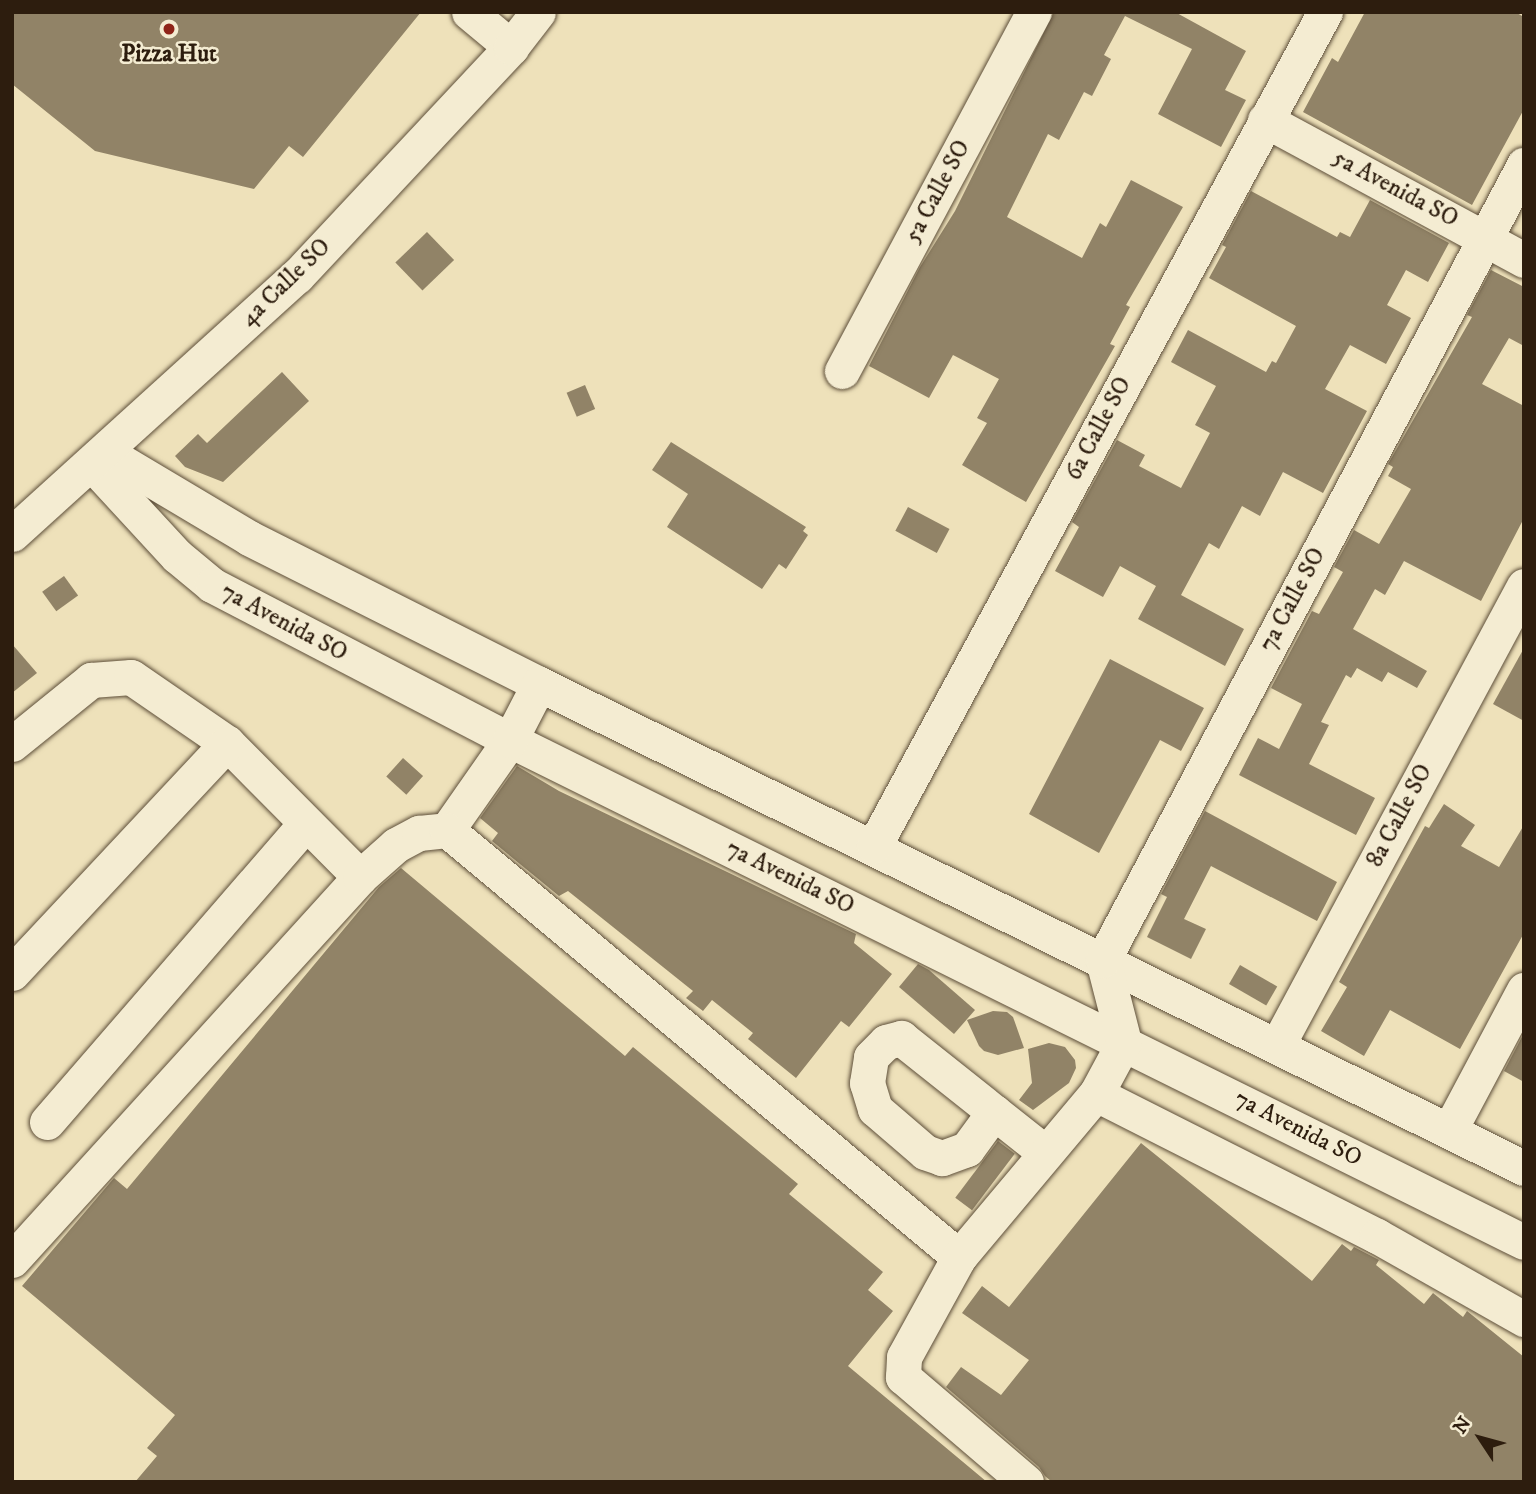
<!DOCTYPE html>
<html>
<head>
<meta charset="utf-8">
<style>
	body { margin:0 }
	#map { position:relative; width:1536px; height:1494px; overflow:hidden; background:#eee1ba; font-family:"IM FELL DW Pica",serif }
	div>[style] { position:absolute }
	.building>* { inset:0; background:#918367; transform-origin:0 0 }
	.roads { filter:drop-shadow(0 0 2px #5d4e39) drop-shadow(0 0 2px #5d4e39) }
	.minor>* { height:35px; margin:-17.5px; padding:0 17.5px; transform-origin:17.5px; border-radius:17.5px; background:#f4ecd2 }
	.dots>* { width:19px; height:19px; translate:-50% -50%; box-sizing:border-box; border:4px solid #f4ecd2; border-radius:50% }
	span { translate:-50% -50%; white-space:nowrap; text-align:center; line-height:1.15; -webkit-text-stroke:5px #f4ecd2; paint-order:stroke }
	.poi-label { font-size:24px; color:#2d1d0e; font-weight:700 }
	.street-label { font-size:24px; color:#2d1d0e }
	.frame { position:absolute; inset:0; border:14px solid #2d1d0e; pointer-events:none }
	.north { position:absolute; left:1445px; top:1403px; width:70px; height:70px; -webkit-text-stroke:5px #f4ecd2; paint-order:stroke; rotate:306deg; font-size:19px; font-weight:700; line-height:28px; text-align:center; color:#2d1d0e }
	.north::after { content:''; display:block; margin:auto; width:24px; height:32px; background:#2d1d0e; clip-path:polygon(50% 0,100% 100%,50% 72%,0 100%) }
</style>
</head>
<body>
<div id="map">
	<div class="building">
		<div style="clip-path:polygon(12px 12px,421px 12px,303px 157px,289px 146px,254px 189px,95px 151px,12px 84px)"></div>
		<div style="clip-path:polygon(1054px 12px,1175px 12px,1246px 51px,1225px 90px,1246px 100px,1221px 147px,1158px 114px,1192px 49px,1125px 16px,1104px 55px,1111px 59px,1092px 96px,1084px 92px,1059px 140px,1048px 134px,1007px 217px,1082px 258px,1100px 223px,1106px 227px,1131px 180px,1183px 207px,1126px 305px,1130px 307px,1110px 344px,1115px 346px,1026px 502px,962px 465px,987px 423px,977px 418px,999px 379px,953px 355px,929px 398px,869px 366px,920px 267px,955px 211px)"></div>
		<div style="clip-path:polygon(1365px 12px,1515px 12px,1524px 17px,1524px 109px,1472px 205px,1303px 112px,1332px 58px,1338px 62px)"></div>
		<div style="clip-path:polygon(1251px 191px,1337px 237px,1340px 232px,1350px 237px,1370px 200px,1449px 243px,1428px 282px,1406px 270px,1387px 305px,1411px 318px,1386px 364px,1350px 345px,1325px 389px,1367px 411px,1323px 493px,1283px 472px,1260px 516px,1242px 506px,1219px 549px,1209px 543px,1181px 595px,1244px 629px,1225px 666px,1138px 619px,1156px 586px,1120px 566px,1103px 597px,1055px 571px,1079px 527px,1072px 522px,1117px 440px,1145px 455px,1139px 466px,1181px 488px,1210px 433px,1195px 425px,1216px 386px,1171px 362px,1188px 330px,1266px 372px,1272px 361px,1276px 363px,1296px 326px,1209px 278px,1226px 247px,1222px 245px)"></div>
		<div style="left:427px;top:232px;width:39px;height:44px;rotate:46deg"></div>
		<div style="clip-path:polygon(1491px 270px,1524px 287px,1524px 346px,1509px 338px,1482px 384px,1524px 406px,1524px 518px,1481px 601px,1404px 561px,1385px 595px,1375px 589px,1353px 629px,1427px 671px,1417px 688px,1388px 672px,1382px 682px,1357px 668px,1351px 678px,1346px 675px,1321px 722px,1329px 725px,1309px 764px,1375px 798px,1356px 835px,1239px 775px,1258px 738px,1279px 749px,1302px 704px,1271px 688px,1312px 611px,1319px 614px,1343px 572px,1334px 567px,1354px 530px,1379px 544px,1411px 489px,1388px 476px,1393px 467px,1388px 464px,1472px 317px,1467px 315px)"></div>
		<div style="clip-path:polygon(282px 372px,309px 401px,223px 482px,185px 467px,175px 456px,198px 434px,207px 443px)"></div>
		<div style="left:585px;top:385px;width:26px;height:20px;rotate:67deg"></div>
		<div style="clip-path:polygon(671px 442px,806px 527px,803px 531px,808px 535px,786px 569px,779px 564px,762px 589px,667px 527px,688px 494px,652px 470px)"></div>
		<div style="left:908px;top:507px;width:47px;height:27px;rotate:28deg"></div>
		<div style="left:64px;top:576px;width:24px;height:27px;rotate:54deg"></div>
		<div style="clip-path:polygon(12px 644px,37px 673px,12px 693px)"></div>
		<div style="clip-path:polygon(1524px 648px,1524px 721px,1493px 704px)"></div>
		<div style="clip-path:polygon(1110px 659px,1204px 708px,1181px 751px,1160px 740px,1099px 853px,1029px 814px)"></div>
		<div style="left:403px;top:758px;width:27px;height:25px;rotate:42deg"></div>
		<div style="clip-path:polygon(517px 766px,559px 791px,856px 934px,854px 943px,892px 974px,849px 1027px,841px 1021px,796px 1078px,748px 1039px,753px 1033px,712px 1000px,703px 1011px,686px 998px,693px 991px,568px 891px,559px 896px,492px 841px,498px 833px,480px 818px)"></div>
		<div style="clip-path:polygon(1444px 804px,1475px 825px,1461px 846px,1499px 867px,1524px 825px,1524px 933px,1460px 1049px,1390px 1010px,1364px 1056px,1321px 1031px,1347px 987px,1339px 982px,1425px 826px,1429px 828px)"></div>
		<div style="clip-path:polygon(1205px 811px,1337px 882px,1317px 921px,1211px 866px,1184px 919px,1206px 929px,1191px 959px,1147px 937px,1167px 897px,1161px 894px)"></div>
		<div style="clip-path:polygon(401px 868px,625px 1056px,633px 1047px,798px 1184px,789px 1194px,883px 1272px,868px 1290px,893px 1311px,848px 1366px,987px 1482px,135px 1482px,157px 1456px,147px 1448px,175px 1415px,22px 1286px,114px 1178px,127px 1189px,379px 887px)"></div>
		<div style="clip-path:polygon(918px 964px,929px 970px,975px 1010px,954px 1034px,899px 987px)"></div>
		<div style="left:1240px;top:965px;width:43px;height:22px;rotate:30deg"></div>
		<div style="clip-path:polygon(993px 1011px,1007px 1012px,1013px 1017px,1024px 1048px,998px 1055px,984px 1051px,979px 1046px,967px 1020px)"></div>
		<div style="clip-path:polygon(1524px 1033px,1524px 1082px,1504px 1071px)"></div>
		<div style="clip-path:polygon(1049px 1043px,1065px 1047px,1075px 1060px,1076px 1068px,1069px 1083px,1033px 1110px,1019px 1100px,1032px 1083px,1028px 1049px)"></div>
		<div style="left:998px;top:1141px;width:21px;height:71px;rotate:37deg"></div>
		<div style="clip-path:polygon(1141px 1143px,1312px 1281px,1342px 1244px,1351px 1251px,1354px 1247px,1379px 1260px,1376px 1265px,1424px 1304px,1433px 1293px,1463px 1317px,1467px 1311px,1524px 1357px,1524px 1482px,1052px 1482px,1045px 1476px,1039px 1467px,946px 1387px,961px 1367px,1001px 1395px,1029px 1360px,962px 1313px,982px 1286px,1009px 1307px)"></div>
	</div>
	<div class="roads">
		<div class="minor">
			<div style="left:469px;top:12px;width:55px;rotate:39.8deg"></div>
			<div style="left:1265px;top:120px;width:294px;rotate:28.4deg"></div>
			<div style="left:842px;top:371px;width:407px;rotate:-61.9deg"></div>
			<div style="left:105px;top:452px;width:168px;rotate:30.8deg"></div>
			<div style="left:249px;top:538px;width:325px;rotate:26.7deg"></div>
			<div style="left:539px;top:684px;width:1097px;rotate:26.17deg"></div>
			<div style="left:92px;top:464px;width:125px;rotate:47.3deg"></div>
			<div style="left:177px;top:556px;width:45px;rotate:39.6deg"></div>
			<div style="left:212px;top:585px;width:336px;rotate:27.5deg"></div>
			<div style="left:510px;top:740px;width:1131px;rotate:26.34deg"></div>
			<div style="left:12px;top:534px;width:384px;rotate:-42.2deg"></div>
			<div style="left:297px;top:276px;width:313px;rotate:-46.9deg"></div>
			<div style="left:511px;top:47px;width:44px;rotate:-52.4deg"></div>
			<div style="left:12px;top:744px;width:102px;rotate:-39deg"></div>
			<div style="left:91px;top:680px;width:40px;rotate:-4.3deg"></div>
			<div style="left:131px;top:677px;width:116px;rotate:34.5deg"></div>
			<div style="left:227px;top:743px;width:189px;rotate:45.2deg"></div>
			<div style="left:447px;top:830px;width:110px;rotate:-55deg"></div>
			<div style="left:510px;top:740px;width:63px;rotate:-62.6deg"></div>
			<div style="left:874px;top:846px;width:948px;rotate:-61.6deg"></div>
			<div style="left:12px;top:973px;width:315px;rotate:-46.9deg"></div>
			<div style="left:1277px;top:1046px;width:522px;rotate:-61.77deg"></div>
			<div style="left:1096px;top:1094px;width:315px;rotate:26.8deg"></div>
			<div style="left:1377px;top:1236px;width:169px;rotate:29.5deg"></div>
			<div style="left:994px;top:1112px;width:46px;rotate:126.1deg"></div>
			<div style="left:967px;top:1149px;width:27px;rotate:160deg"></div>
			<div style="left:942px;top:1158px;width:18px;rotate:-161deg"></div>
			<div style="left:925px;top:1152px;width:66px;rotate:-139.3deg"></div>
			<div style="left:875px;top:1109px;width:27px;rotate:-107deg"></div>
			<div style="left:867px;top:1083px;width:26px;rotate:-81deg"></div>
			<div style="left:871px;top:1057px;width:21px;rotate:-45deg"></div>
			<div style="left:886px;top:1042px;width:16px;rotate:-15deg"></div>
			<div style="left:901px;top:1038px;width:119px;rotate:38.5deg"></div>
			<div style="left:994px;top:1112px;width:66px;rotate:38.3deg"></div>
			<div style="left:47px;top:1122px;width:394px;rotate:-49.1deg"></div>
			<div style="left:1449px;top:1131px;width:160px;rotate:-62deg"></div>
			<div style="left:12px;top:1260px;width:517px;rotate:-47.74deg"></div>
			<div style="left:360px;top:877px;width:48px;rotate:-41.6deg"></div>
			<div style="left:396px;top:845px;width:26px;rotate:-28deg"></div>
			<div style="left:419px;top:833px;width:28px;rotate:-6deg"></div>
			<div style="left:447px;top:830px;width:667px;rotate:39.83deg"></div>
			<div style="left:1026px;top:1482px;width:162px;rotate:-139.5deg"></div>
			<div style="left:903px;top:1377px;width:20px;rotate:-87deg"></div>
			<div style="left:904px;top:1357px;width:114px;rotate:-61.2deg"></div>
			<div style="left:959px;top:1257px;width:213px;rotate:-50deg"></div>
			<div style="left:1096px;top:1094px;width:59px;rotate:-61.7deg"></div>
			<div style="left:1124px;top:1042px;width:85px;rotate:-104.4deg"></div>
			<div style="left:1103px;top:960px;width:900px;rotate:-62.1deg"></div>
		</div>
	</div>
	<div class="dots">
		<div style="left:169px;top:29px;background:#8f2418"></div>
	</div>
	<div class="poi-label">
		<span style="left:169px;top:55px">Pizza Hut</span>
	</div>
	<div class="street-label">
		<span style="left:1395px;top:189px;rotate:28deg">5a Avenida SO</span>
		<span style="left:938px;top:192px;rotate:-62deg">5a Calle SO</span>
		<span style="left:286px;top:283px;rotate:-44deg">4a Calle SO</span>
		<span style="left:1099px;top:429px;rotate:-62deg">6a Calle SO</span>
		<span style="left:1293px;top:600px;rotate:-62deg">7a Calle SO</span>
		<span style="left:284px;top:623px;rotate:28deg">7a Avenida SO</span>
		<span style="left:1400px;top:816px;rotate:-62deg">8a Calle SO</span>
		<span style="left:790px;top:878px;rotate:26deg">7a Avenida SO</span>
		<span style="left:1298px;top:1129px;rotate:27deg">7a Avenida SO</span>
	</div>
	<div class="frame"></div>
	<div class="north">N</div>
</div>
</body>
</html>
